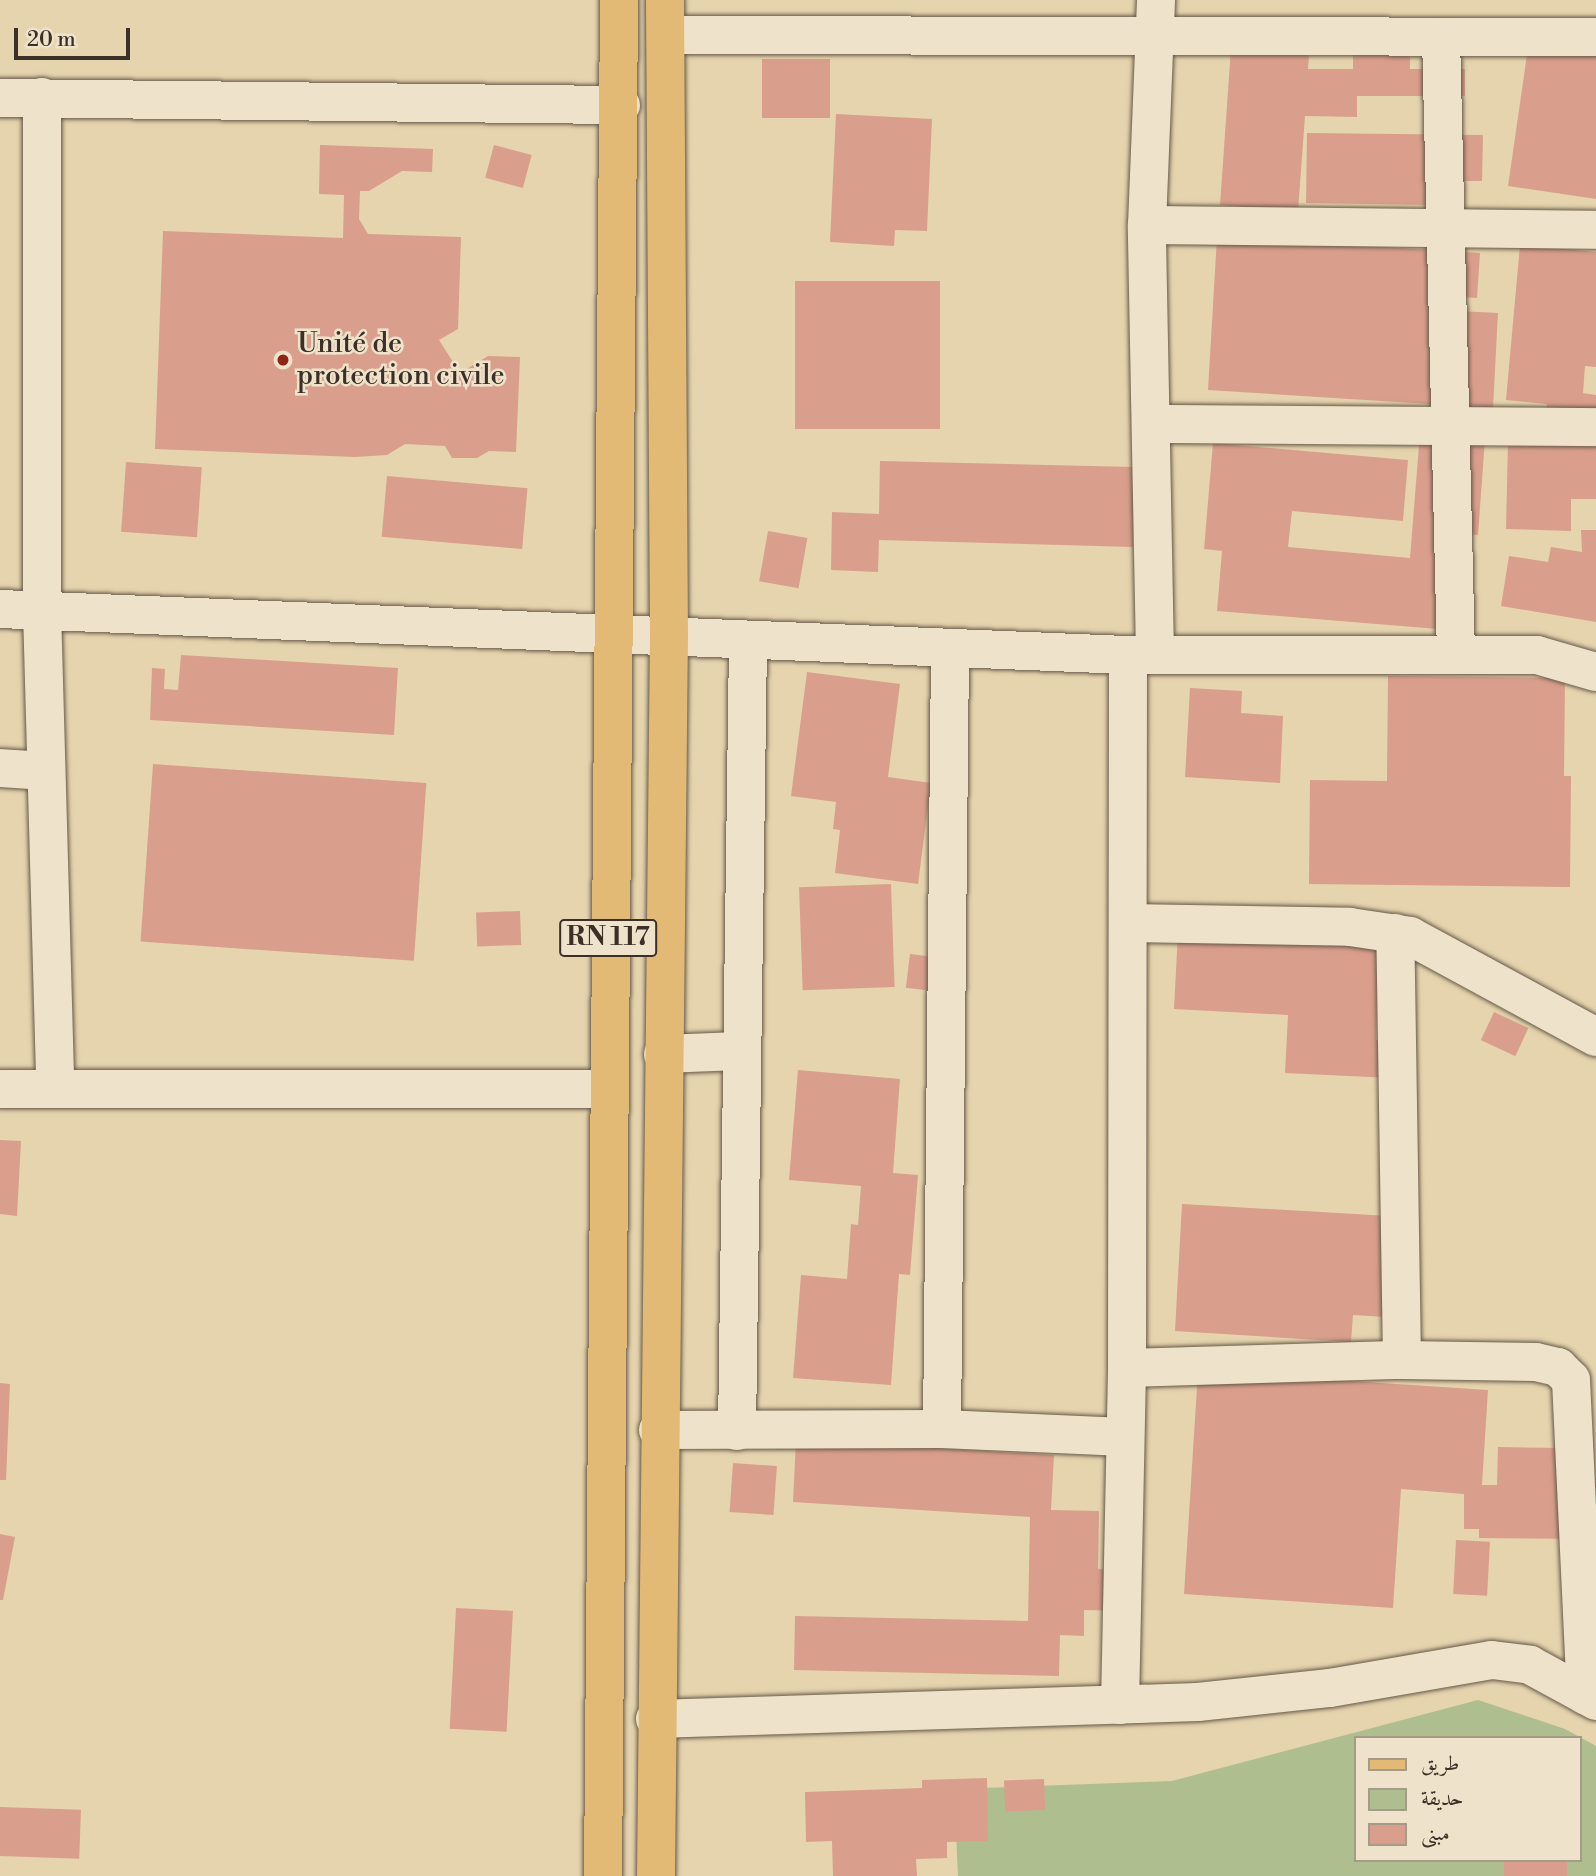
<!DOCTYPE html>
<html>
<head>
<meta charset="utf-8">
<style>
	body { margin:0 }
	#map { position:relative; width:1596px; height:1876px; overflow:hidden; background:#e5d4ad; font-family:"Libre Bodoni",Amiri,serif }
	div>[style] { position:absolute }
	.green>* { inset:0; background:#aebe8f }
	.building>* { inset:0; background:#da9f8c; transform-origin:0 0 }
	.roads { filter:drop-shadow(0 0 2px #665849) drop-shadow(0 0 2px #665849) }
	.street>* { height:38px; margin:-19px; padding:0 19px; transform-origin:19px; border-radius:19px; background:#eee3ca }
	.primary>* { height:38px; margin:-19px; padding:0 19px; transform-origin:19px; border-radius:19px; background:#e2ba76 }
	.dots>* { width:19px; height:19px; translate:-50% -50%; box-sizing:border-box; border:4px solid #eee3ca; border-radius:50% }
	span { translate:-50% -50%; white-space:nowrap; text-align:center; line-height:1.15; -webkit-text-stroke:5px #eee3ca; paint-order:stroke }
	.shield-label span { padding:2px 5px; background:#eee3ca; border:2px solid; border-radius:5px; -webkit-text-stroke-width:0 }
	.shield-label { font-size:26px; color:#3b2f28; font-weight:700 }
	.poi-label { font-size:28px; color:#3b2f28 }
	.left { translate:0 -50%; text-align:left }
	.legend { position:absolute; left:1354px; top:1736px; width:228px; height:126px; box-sizing:border-box; background:#eee3ca; border:2px solid #a69b89; margin:0; padding:9px 12px; list-style:none; font-size:21px; color:#3b2f28 }
	.legend li { display:flex; align-items:center; gap:14px; height:35px }
	.legend b { width:35px; border:2px solid #a69b89 }
	.scale { position:absolute; left:14px; top:28px; width:116px; height:32px; box-sizing:border-box; border:4px solid #3b2f28; border-top:0; padding-left:9px; font-size:21px; line-height:24px; white-space:nowrap; color:#3b2f28; -webkit-text-stroke:5px #eee3ca; paint-order:stroke }
</style>
</head>
<body>
<div id="map">
	<div class="green">
		<div style="clip-path:polygon(evenodd,1478px 1700px,1565px 1729px,1596px 1746px,1596px 1876px,958px 1876px,954px 1789px,1172px 1781px,1478px 1700px,1356px 1738px,1580px 1738px,1580px 1860px,1356px 1860px,1356px 1738px)"></div>
	</div>
	<div class="building">
		<div style="clip-path:polygon(1529px 41px,1596px 51px,1596px 199px,1508px 186px)"></div>
		<div style="clip-path:polygon(1231px 48px,1309px 54px,1308px 69px,1353px 69px,1353px 53px,1410px 53px,1410px 69px,1465px 69px,1465px 96px,1357px 96px,1357px 117px,1305px 116px,1298px 211px,1220px 205px)"></div>
		<div style="left:762px;top:59px;width:68px;height:59px"></div>
		<div style="clip-path:polygon(836px 114px,932px 119px,927px 231px,895px 230px,894px 246px,830px 242px)"></div>
		<div style="clip-path:polygon(1307px 133px,1483px 135px,1482px 181px,1434px 181px,1434px 205px,1306px 203px)"></div>
		<div style="clip-path:polygon(320px 145px,433px 149px,432px 172px,402px 171px,369px 191px,360px 191px,359px 219px,368px 234px,461px 237px,458px 329px,439px 340px,460px 373px,488px 356px,520px 357px,516px 452px,489px 451px,477px 458px,452px 458px,445px 446px,405px 444px,387px 455px,355px 457px,155px 449px,163px 231px,343px 238px,344px 195px,319px 194px)"></div>
		<div style="left:494px;top:145px;width:39px;height:34px;rotate:15deg"></div>
		<div style="clip-path:polygon(1217px 237px,1480px 253px,1477px 298px,1438px 296px,1438px 310px,1498px 313px,1493px 408px,1208px 390px)"></div>
		<div style="clip-path:polygon(1520px 245px,1596px 252px,1596px 367px,1585px 366px,1583px 393px,1596px 395px,1596px 415px,1546px 410px,1547px 404px,1506px 400px)"></div>
		<div style="left:795px;top:281px;width:145px;height:148px"></div>
		<div style="clip-path:polygon(1420px 433px,1485px 439px,1478px 535px,1439px 531px,1462px 631px,1217px 611px,1222px 551px,1204px 549px,1213px 443px,1408px 460px,1403px 521px,1292px 511px,1288px 547px,1410px 558px)"></div>
		<div style="clip-path:polygon(1508px 442px,1596px 444px,1596px 499px,1571px 499px,1571px 531px,1506px 529px)"></div>
		<div style="clip-path:polygon(880px 461px,1134px 467px,1133px 547px,879px 540px,878px 572px,831px 570px,832px 512px,879px 514px)"></div>
		<div style="left:126px;top:462px;width:76px;height:70px;rotate:4deg"></div>
		<div style="left:387px;top:476px;width:141px;height:61px;rotate:5deg"></div>
		<div style="clip-path:polygon(1581px 530px,1596px 530px,1596px 622px,1501px 606px,1509px 556px,1548px 562px,1551px 547px,1582px 552px)"></div>
		<div style="left:768px;top:531px;width:40px;height:51px;rotate:10deg"></div>
		<div style="clip-path:polygon(181px 655px,398px 668px,394px 735px,150px 720px,152px 668px,165px 669px,164px 689px,178px 690px)"></div>
		<div style="clip-path:polygon(807px 672px,900px 684px,888px 777px,931px 783px,918px 884px,835px 873px,840px 830px,833px 829px,836px 802px,791px 796px)"></div>
		<div style="clip-path:polygon(1388px 676px,1565px 678px,1564px 776px,1571px 776px,1570px 887px,1309px 884px,1310px 780px,1387px 781px)"></div>
		<div style="clip-path:polygon(1190px 688px,1242px 691px,1241px 713px,1283px 716px,1280px 783px,1185px 777px)"></div>
		<div style="left:153px;top:764px;width:274px;height:178px;rotate:4deg"></div>
		<div style="left:891px;top:884px;width:103px;height:92px;rotate:88deg"></div>
		<div style="left:520px;top:911px;width:34px;height:44px;rotate:88deg"></div>
		<div style="clip-path:polygon(1178px 932px,1411px 942px,1377px 999px,1376px 1040px,1414px 1042px,1412px 1079px,1285px 1073px,1288px 1015px,1174px 1009px)"></div>
		<div style="left:910px;top:954px;width:41px;height:34px;rotate:7deg"></div>
		<div style="left:1494px;top:1012px;width:38px;height:31px;rotate:25deg"></div>
		<div style="clip-path:polygon(798px 1070px,900px 1079px,893px 1173px,918px 1175px,910px 1275px,899px 1274px,891px 1385px,793px 1378px,801px 1275px,847px 1279px,851px 1224px,858px 1225px,861px 1186px,789px 1180px)"></div>
		<div style="clip-path:polygon(0 1140px,21px 1141px,17px 1216px,0 1214px)"></div>
		<div style="clip-path:polygon(1182px 1204px,1406px 1217px,1401px 1318px,1353px 1315px,1351px 1342px,1175px 1331px)"></div>
		<div style="clip-path:polygon(1198px 1371px,1488px 1390px,1482px 1485px,1497px 1485px,1498px 1447px,1559px 1448px,1559px 1478px,1596px 1478px,1596px 1539px,1479px 1538px,1479px 1529px,1464px 1529px,1464px 1494px,1401px 1489px,1393px 1608px,1184px 1594px)"></div>
		<div style="clip-path:polygon(0 1383px,10px 1384px,6px 1480px,0 1480px)"></div>
		<div style="clip-path:polygon(796px 1440px,1054px 1455px,1051px 1510px,1099px 1511px,1098px 1569px,1130px 1570px,1129px 1611px,1084px 1610px,1084px 1636px,1060px 1635px,1059px 1676px,794px 1670px,795px 1616px,1028px 1621px,1030px 1517px,793px 1502px)"></div>
		<div style="left:733px;top:1463px;width:44px;height:49px;rotate:4deg"></div>
		<div style="clip-path:polygon(0 1534px,15px 1537px,3px 1600px,0 1600px)"></div>
		<div style="left:1456px;top:1540px;width:34px;height:54px;rotate:3deg"></div>
		<div style="left:456px;top:1608px;width:57px;height:121px;rotate:3deg"></div>
		<div style="clip-path:polygon(987px 1778px,988px 1841px,947px 1842px,947px 1858px,916px 1859px,917px 1876px,833px 1876px,832px 1841px,806px 1842px,805px 1792px,922px 1788px,922px 1780px)"></div>
		<div style="left:1044px;top:1779px;width:31px;height:40px;rotate:88deg"></div>
		<div style="left:0;top:1807px;width:81px;height:49px;rotate:2deg"></div>
		<div style="left:1504px;top:1860px;width:63px;height:16px"></div>
	</div>
	<div class="roads">
		<div class="street">
			<div style="left:667px;top:35px;width:929px;rotate:0.12deg"></div>
			<div style="left:1441px;top:37px;width:618px;rotate:88.61deg"></div>
			<div style="left:42px;top:97px;width:513px;rotate:90deg"></div>
			<div style="left:42px;top:610px;width:479px;rotate:88.4deg"></div>
			<div style="left:0;top:98px;width:621px;rotate:0.65deg"></div>
			<div style="left:1147px;top:225px;width:449px;rotate:0.6deg"></div>
			<div style="left:1152px;top:424px;width:444px;rotate:0.4deg"></div>
			<div style="left:0;top:609px;width:1129px;rotate:2.34deg"></div>
			<div style="left:1128px;top:655px;width:409px"></div>
			<div style="left:1537px;top:655px;width:61px;rotate:16.1deg"></div>
			<div style="left:1155px;top:655px;width:430px;rotate:-91.1deg"></div>
			<div style="left:1147px;top:225px;width:225px;rotate:-87.7deg"></div>
			<div style="left:0;top:768px;width:46px;rotate:3.7deg"></div>
			<div style="left:1129px;top:923px;width:221px;rotate:1deg"></div>
			<div style="left:1350px;top:927px;width:61px;rotate:8.5deg"></div>
			<div style="left:1410px;top:936px;width:212px;rotate:28.5deg"></div>
			<div style="left:663px;top:1054px;width:76px;rotate:-2.3deg"></div>
			<div style="left:0;top:1089px;width:606px"></div>
			<div style="left:1402px;top:1360px;width:134px;rotate:0.9deg"></div>
			<div style="left:1536px;top:1362px;width:23px;rotate:13deg"></div>
			<div style="left:1558px;top:1367px;width:18px;rotate:45deg"></div>
			<div style="left:1571px;top:1380px;width:316px;rotate:87.3deg"></div>
			<div style="left:1127px;top:1368px;width:275px;rotate:-1.7deg"></div>
			<div style="left:1402px;top:1360px;width:427px;rotate:-90.9deg"></div>
			<div style="left:942px;top:1429px;width:781px;rotate:-89.41deg"></div>
			<div style="left:658px;top:1430px;width:284px;rotate:-0.2deg"></div>
			<div style="left:942px;top:1429px;width:183px;rotate:2.5deg"></div>
			<div style="left:737px;top:1431px;width:789px;rotate:-89.2deg"></div>
			<div style="left:1120px;top:1705px;width:337px;rotate:-88.8deg"></div>
			<div style="left:1127px;top:1368px;width:713px;rotate:-89.92deg"></div>
			<div style="left:655px;top:1719px;width:543px;rotate:-1.79deg"></div>
			<div style="left:1198px;top:1702px;width:133px;rotate:-6.1deg"></div>
			<div style="left:1330px;top:1688px;width:164px;rotate:-9.8deg"></div>
			<div style="left:1492px;top:1660px;width:38px;rotate:7deg"></div>
			<div style="left:1530px;top:1665px;width:75px;rotate:28.6deg"></div>
		</div>
		<div class="primary">
			<div style="left:603px;top:1876px;width:1876px;rotate:-89.51deg"></div>
			<div style="left:656px;top:1876px;width:1241px;rotate:-89.4deg"></div>
			<div style="left:669px;top:635px;width:635px;rotate:-90.36deg"></div>
		</div>
	</div>
	<div class="dots">
		<div style="left:283px;top:360px;background:#8f2418"></div>
	</div>
	<div class="shield-label">
		<span style="left:608px;top:938px">RN 117</span>
	</div>
	<div class="poi-label">
		<span class="left" style="left:297px;top:360px">Unité de<br>protection civile</span>
	</div>
	<ul class="legend">
	<li><b style="height:9px;background:#e2ba76"></b>طريق</li>
	<li><b style="height:19px;background:#aebe8f"></b>حديقة</li>
	<li><b style="height:19px;background:#da9f8c"></b>مبنى</li>
	</ul>
	<div class="scale">20 m</div>
</div>
</body>
</html>
